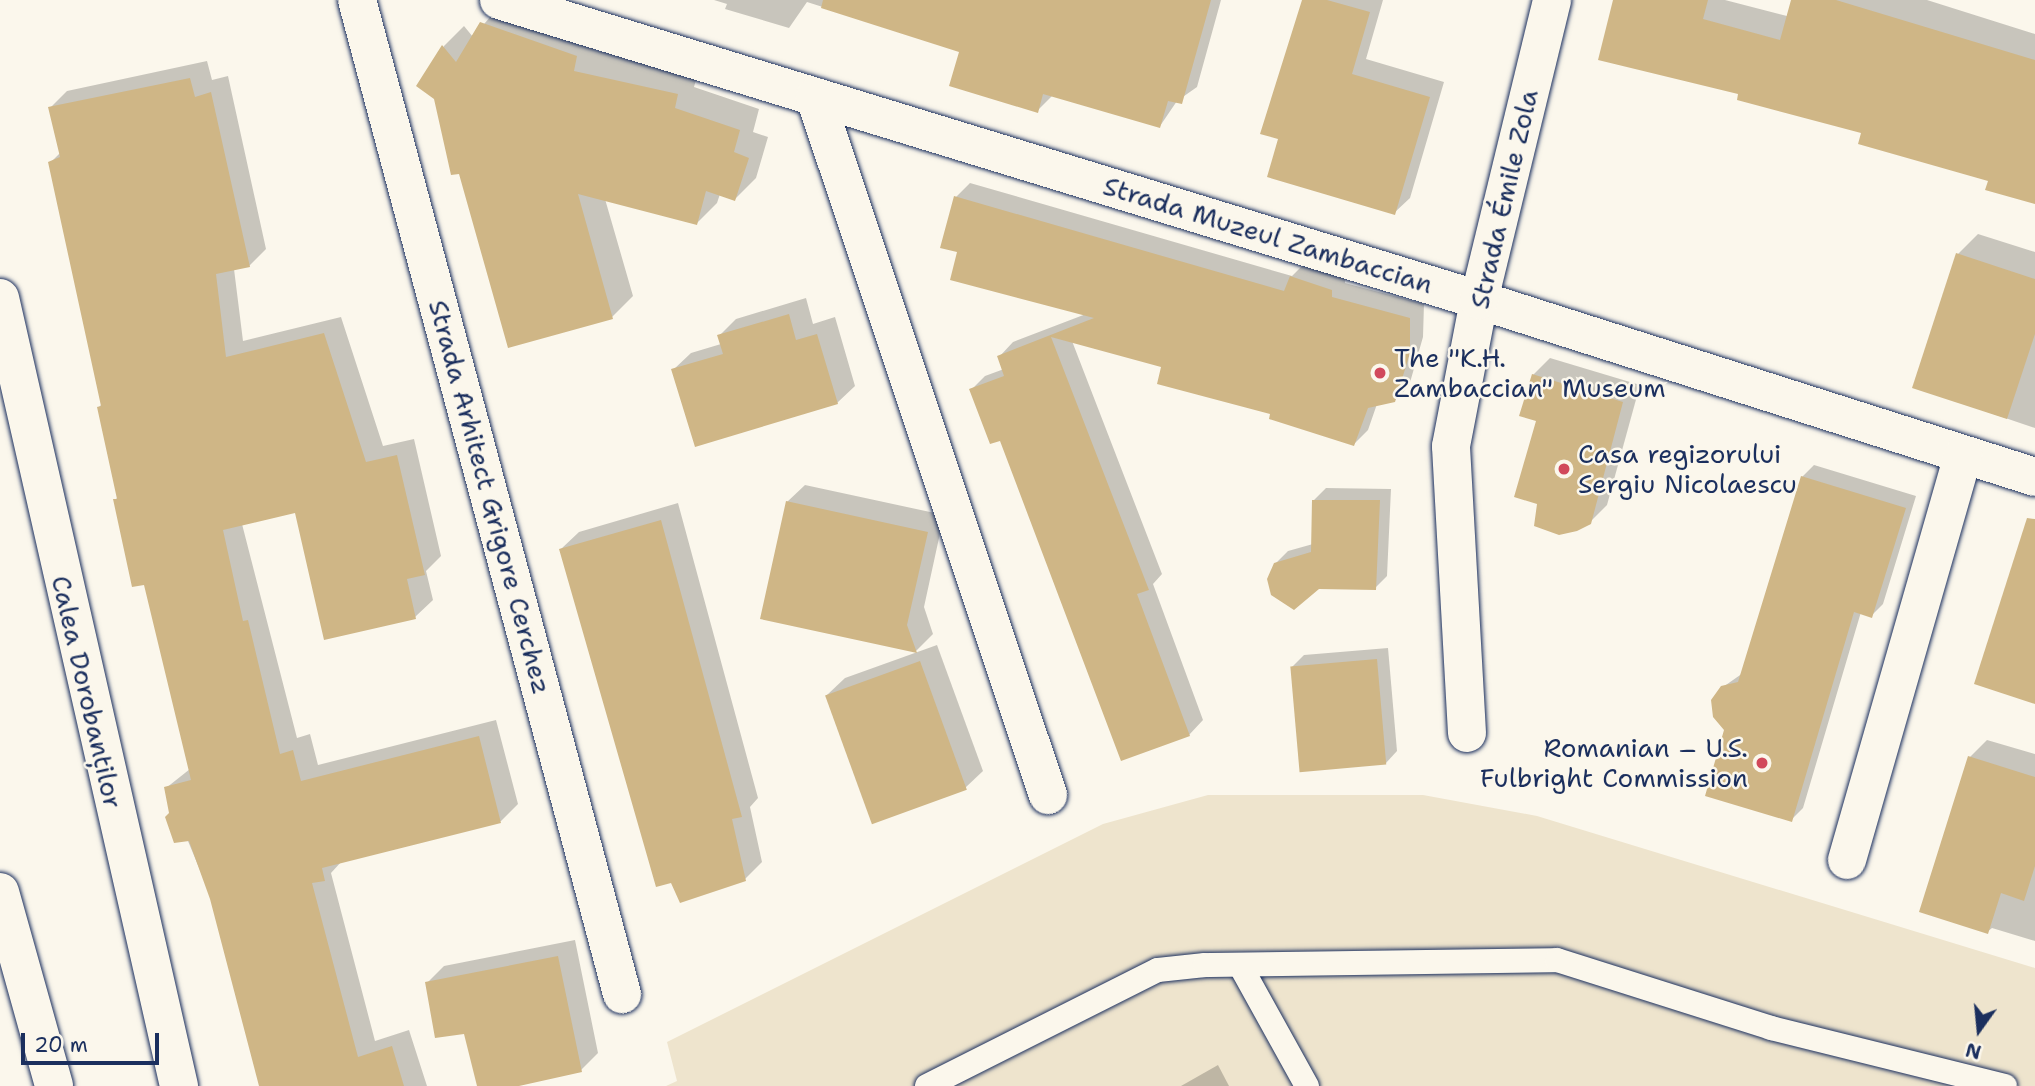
<!DOCTYPE html>
<html>
<head>
<meta charset="utf-8">
<style>
	body { margin:0 }
	#map { position:relative; width:2035px; height:1086px; overflow:hidden; background:#fbf7ec; font-family:"Shantell Sans",sans-serif }
	div>[style] { position:absolute }
	.built>* { inset:0; background:#eee4cd }
	.shadow>* { inset:0; background:#0003 }
	.building>* { inset:0; background:#cfb686; transform-origin:0 0 }
	.roads { filter:drop-shadow(0 0 2px #1b2f5e) drop-shadow(0 0 2px #1b2f5e) }
	.service>* { height:24px; margin:-12px; padding:0 12px; transform-origin:12px; border-radius:12px; background:#fbf7ec }
	.minor>* { height:38px; margin:-19px; padding:0 19px; transform-origin:19px; border-radius:19px; background:#fbf7ec }
	.primary>* { height:38px; margin:-19px; padding:0 19px; transform-origin:19px; border-radius:19px; background:#fbf7ec }
	.dots>* { width:19px; height:19px; translate:-50% -50%; box-sizing:border-box; border:4px solid #fbf7ec; border-radius:50% }
	span { translate:-50% -50%; white-space:nowrap; text-align:center; line-height:1.15; -webkit-text-stroke:5px #fbf7ec; paint-order:stroke }
	.street-label { font-size:26px; color:#1b2f5e }
	.poi-label { font-size:26px; color:#1b2f5e }
	.left { translate:0 -50%; text-align:left }
	.right { translate:-100% -50%; text-align:right }
	.north { position:absolute; left:1944px; top:995px; width:70px; height:70px; -webkit-text-stroke:5px #fbf7ec; paint-order:stroke; rotate:195deg; font-size:19px; font-weight:700; line-height:28px; text-align:center; color:#1b2f5e }
	.north::after { content:''; display:block; margin:auto; width:24px; height:32px; background:#1b2f5e; clip-path:polygon(50% 0,100% 100%,50% 72%,0 100%) }
	.scale { position:absolute; left:21px; top:1033px; width:138px; height:32px; box-sizing:border-box; border:4px solid #1b2f5e; border-top:0; padding-left:9px; font-size:21px; line-height:24px; white-space:nowrap; color:#1b2f5e; -webkit-text-stroke:5px #fbf7ec; paint-order:stroke }
</style>
</head>
<body>
<div id="map">
	<div class="built">
		<div style="clip-path:polygon(1208px 795px,1423px 795px,1537px 816px,2035px 968px,2035px 1086px,666px 1086px,677px 1081px,667px 1042px,1103px 824px)"></div>
	</div>
	<div class="shadow">
		<div style="clip-path:polygon(714px 0,1221px 0,1197px 87px,1177px 101px,1160px 126px,1053px 95px,1037px 111px,961px 51px,807px 2px,789px 28px,725px 9px,727px 4px)"></div>
		<div style="clip-path:polygon(1303px 0,1383px 0,1366px 59px,1444px 82px,1410px 198px,1394px 213px,1280px 138px)"></div>
		<div style="clip-path:polygon(1614px 0,1725px 0,1787px 16px,1793px 0,1927px 0,2035px 34px,2035px 202px,1990px 180px,1863px 132px,1740px 93px)"></div>
		<div style="clip-path:polygon(502px 3px,597px 36px,594px 50px,698px 73px,694px 87px,759px 109px,753px 132px,768px 137px,756px 178px,735px 199px,720px 194px,717px 203px,696px 224px,605px 199px,633px 296px,612px 317px,460px 172px,436px 98px,418px 86px,444px 46px,464px 26px,473px 37px)"></div>
		<div style="clip-path:polygon(207px 61px,212px 80px,228px 76px,266px 249px,249px 266px,234px 269px,243px 341px,341px 317px,383px 446px,414px 439px,441px 556px,426px 571px,433px 600px,415px 617px,296px 511px,242px 524px,297px 738px,310px 734px,318px 765px,496px 720px,518px 804px,501px 821px,342px 861px,331px 873px,375px 1041px,409px 1030px,427px 1086px,260px 1086px,212px 899px,166px 788px,190px 769px,146px 583px,115px 500px,119px 496px,99px 407px,102px 404px,50px 163px,61px 152px,50px 108px,67px 91px)"></div>
		<div style="clip-path:polygon(970px 183px,1292px 276px,1305px 263px,1345px 276px,1345px 283px,1424px 304px,1423px 337px,1409px 386px,1394px 401px,1377px 404px,1368px 430px,1354px 444px,1164px 365px,1072px 341px,1162px 574px,1153px 584px,1203px 720px,1189px 735px,971px 390px,985px 376px,1004px 369px,999px 357px,1013px 342px,1086px 314px,960px 251px,956px 197px)"></div>
		<div style="clip-path:polygon(1978px 234px,2035px 252px,2035px 428px,1914px 387px,1958px 254px)"></div>
		<div style="clip-path:polygon(806px 298px,813px 324px,835px 317px,855px 386px,837px 403px,673px 370px,691px 353px,721px 344px,719px 336px,736px 319px)"></div>
		<div style="clip-path:polygon(1550px 358px,1640px 385px,1607px 505px,1590px 522px,1538px 420px,1533px 375px)"></div>
		<div style="clip-path:polygon(1814px 465px,1916px 496px,1883px 604px,1871px 616px,1861px 612px,1803px 808px,1791px 820px,1726px 730px,1723px 687px,1743px 673px,1802px 477px)"></div>
		<div style="clip-path:polygon(805px 485px,944px 515px,924px 607px,933px 634px,916px 651px,762px 617px,787px 502px)"></div>
		<div style="clip-path:polygon(1326px 488px,1391px 489px,1387px 576px,1375px 588px,1275px 564px,1288px 551px,1313px 544px,1314px 500px)"></div>
		<div style="clip-path:polygon(678px 503px,758px 798px,750px 807px,762px 862px,745px 879px,561px 549px,579px 532px)"></div>
		<div style="clip-path:polygon(937px 645px,983px 771px,965px 788px,872px 821px,827px 695px,845px 678px)"></div>
		<div style="clip-path:polygon(1388px 648px,1397px 751px,1386px 763px,1292px 667px,1304px 655px)"></div>
		<div style="clip-path:polygon(1987px 740px,2035px 754px,2035px 941px,1992px 928px,1987px 932px,1970px 757px)"></div>
		<div style="clip-path:polygon(575px 940px,598px 1053px,581px 1070px,511px 1086px,479px 1086px,465px 1032px,427px 983px,444px 966px)"></div>
		<div style="clip-path:polygon(1218px 1065px,1229px 1086px,1181px 1086px)"></div>
	</div>
	<div class="building">
		<div style="clip-path:polygon(823px 0,1211px 0,1182px 104px,1168px 101px,1160px 128px,1043px 94px,1038px 113px,949px 86px,959px 52px,821px 8px)"></div>
		<div style="clip-path:polygon(1302px 0,1327px 0,1370px 12px,1352px 74px,1430px 97px,1395px 215px,1267px 177px,1278px 139px,1260px 134px)"></div>
		<div style="clip-path:polygon(1613px 0,1708px 0,1703px 19px,1780px 40px,1791px 0,1836px 0,2035px 60px,2035px 204px,1985px 190px,1988px 181px,1858px 144px,1861px 133px,1737px 100px,1738px 94px,1598px 60px)"></div>
		<div style="clip-path:polygon(480px 22px,577px 56px,574px 71px,678px 94px,675px 108px,740px 130px,734px 152px,749px 158px,735px 201px,706px 191px,697px 225px,578px 194px,613px 319px,508px 348px,459px 174px,451px 175px,434px 99px,416px 86px,442px 45px,456px 62px)"></div>
		<div style="clip-path:polygon(190px 78px,195px 97px,211px 92px,250px 267px,216px 274px,226px 357px,324px 333px,366px 462px,397px 455px,425px 575px,407px 579px,416px 619px,324px 640px,295px 513px,223px 530px,243px 621px,248px 620px,280px 754px,293px 750px,301px 781px,479px 736px,501px 823px,322px 868px,325px 881px,312px 883px,358px 1057px,392px 1046px,404px 1086px,259px 1086px,210px 899px,189px 841px,174px 843px,165px 817px,169px 813px,164px 787px,191px 780px,144px 585px,132px 587px,113px 499px,117px 499px,97px 407px,101px 406px,48px 162px,60px 157px,48px 107px)"></div>
		<div style="clip-path:polygon(954px 196px,1284px 291px,1290px 276px,1332px 290px,1332px 297px,1410px 318px,1410px 353px,1395px 402px,1368px 408px,1354px 446px,1269px 419px,1270px 414px,1157px 384px,1161px 367px,1051px 337px,1149px 590px,1137px 594px,1190px 736px,1121px 761px,1000px 441px,990px 444px,969px 389px,1004px 376px,997px 356px,1094px 318px,950px 280px,957px 252px,940px 248px)"></div>
		<div style="clip-path:polygon(1956px 253px,2035px 279px,2035px 334px,2007px 419px,1912px 388px)"></div>
		<div style="clip-path:polygon(789px 314px,796px 340px,817px 334px,838px 404px,695px 447px,671px 369px,723px 354px,717px 335px)"></div>
		<div style="clip-path:polygon(1532px 374px,1623px 402px,1591px 524px,1577px 531px,1559px 535px,1534px 526px,1537px 504px,1514px 497px,1536px 421px,1519px 416px)"></div>
		<div style="clip-path:polygon(1801px 476px,1906px 508px,1872px 618px,1854px 612px,1792px 822px,1705px 796px,1724px 730px,1713px 717px,1711px 700px,1721px 686px,1738px 682px)"></div>
		<div style="clip-path:polygon(1312px 500px,1380px 500px,1376px 590px,1319px 589px,1294px 610px,1271px 595px,1267px 579px,1274px 563px,1311px 552px)"></div>
		<div style="clip-path:polygon(786px 501px,928px 532px,907px 625px,917px 653px,760px 619px)"></div>
		<div style="clip-path:polygon(2027px 518px,2035px 519px,2035px 704px,1974px 684px)"></div>
		<div style="clip-path:polygon(661px 520px,742px 817px,732px 819px,746px 881px,680px 903px,671px 883px,656px 887px,559px 549px)"></div>
		<div style="left:1377px;top:659px;width:106px;height:87px;rotate:85deg"></div>
		<div style="left:920px;top:661px;width:137px;height:101px;rotate:70deg"></div>
		<div style="clip-path:polygon(1968px 756px,2035px 777px,2035px 866px,2024px 901px,2001px 893px,1988px 934px,1919px 912px)"></div>
		<div style="clip-path:polygon(558px 956px,582px 1072px,519px 1086px,477px 1086px,464px 1034px,435px 1038px,425px 982px)"></div>
	</div>
	<div class="roads">
		<div class="service">
			<div style="left:1241px;top:967px;width:136px;rotate:61deg"></div>
			<div style="left:927px;top:1086px;width:258px;rotate:-26.7deg"></div>
			<div style="left:1158px;top:970px;width:47px;rotate:-6.1deg"></div>
			<div style="left:1205px;top:965px;width:352px;rotate:-0.8deg"></div>
			<div style="left:1557px;top:960px;width:225px;rotate:17.6deg"></div>
			<div style="left:1771px;top:1028px;width:241px;rotate:13.9deg"></div>
		</div>
		<div class="minor">
			<div style="left:357px;top:0;width:1029px;rotate:75.07deg"></div>
			<div style="left:499px;top:0;width:1025px;rotate:17.02deg"></div>
			<div style="left:1479px;top:300px;width:583px;rotate:17.66deg"></div>
			<div style="left:815px;top:97px;width:736px;rotate:71.54deg"></div>
			<div style="left:1467px;top:733px;width:287px;rotate:-93.2deg"></div>
			<div style="left:1451px;top:446px;width:149px;rotate:-79.1deg"></div>
			<div style="left:1479px;top:300px;width:309px;rotate:-76.3deg"></div>
			<div style="left:1847px;top:860px;width:421px;rotate:-74deg"></div>
		</div>
		<div class="primary">
			<div style="left:0;top:298px;width:808px;rotate:77.2deg"></div>
			<div style="left:0;top:892px;width:201px;rotate:74.4deg"></div>
		</div>
	</div>
	<div class="dots">
		<div style="left:1380px;top:373px;background:#d1495b"></div>
		<div style="left:1564px;top:469px;background:#d1495b"></div>
		<div style="left:1762px;top:763px;background:#d1495b"></div>
	</div>
	<div class="street-label">
		<span style="left:1504px;top:199px;rotate:-77deg">Strada Émile Zola</span>
		<span style="left:1268px;top:235px;rotate:17deg">Strada Muzeul Zambaccian</span>
		<span style="left:490px;top:497px;rotate:75deg">Strada Arhitect Grigore Cerchez</span>
		<span style="left:87px;top:692px;rotate:77deg">Calea Dorobanților</span>
	</div>
	<div class="poi-label">
		<span class="left" style="left:1394px;top:373px">The "K.H.<br>Zambaccian" Museum</span>
		<span class="left" style="left:1578px;top:469px">Casa regizorului<br>Sergiu Nicolaescu</span>
		<span class="right" style="left:1748px;top:763px">Romanian – U.S.<br>Fulbright Commission</span>
	</div>
	<div class="north">N</div>
	<div class="scale">20 m</div>
</div>
</body>
</html>
